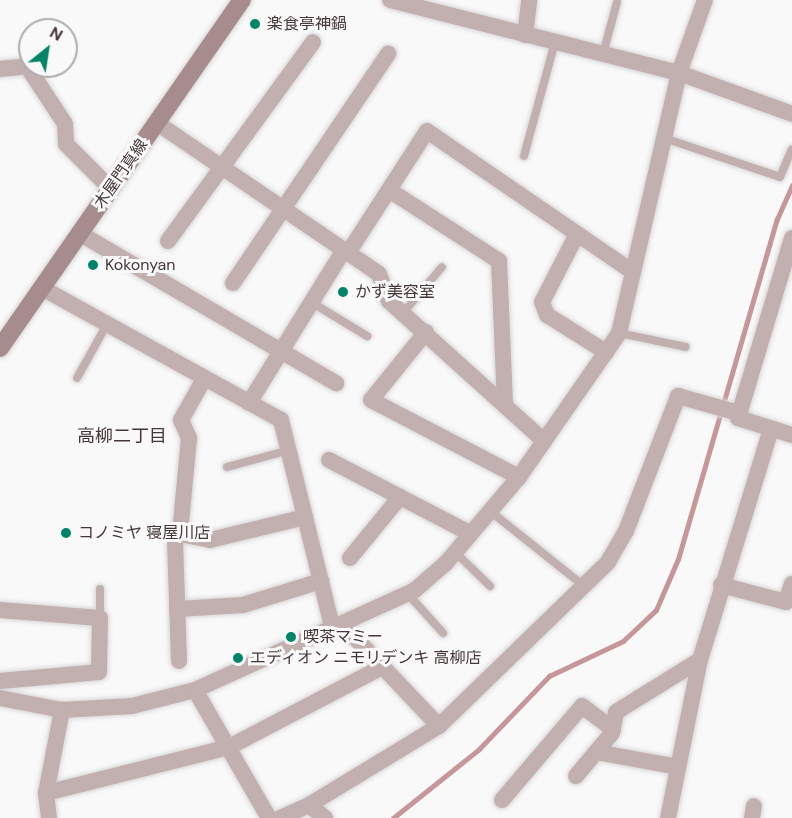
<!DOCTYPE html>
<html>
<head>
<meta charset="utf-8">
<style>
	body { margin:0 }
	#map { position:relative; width:792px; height:818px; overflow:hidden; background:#f9f9f9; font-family:"DM Sans","Noto Sans JP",sans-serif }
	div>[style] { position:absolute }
	.stream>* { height:5px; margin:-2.5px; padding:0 2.5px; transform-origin:2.5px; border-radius:2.5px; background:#c69698 }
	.roads { filter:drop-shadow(0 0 2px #d9d6d6) drop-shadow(0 0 2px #d9d6d6) }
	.lane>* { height:8px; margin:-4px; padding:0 4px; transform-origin:4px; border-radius:4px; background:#c2b0b0 }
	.street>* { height:16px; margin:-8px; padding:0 8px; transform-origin:8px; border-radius:8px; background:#c2b0b0 }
	.secondary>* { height:18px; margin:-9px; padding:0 9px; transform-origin:9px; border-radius:9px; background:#a68c8d }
	.dots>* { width:16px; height:16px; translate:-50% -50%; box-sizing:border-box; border:3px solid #f9f9f9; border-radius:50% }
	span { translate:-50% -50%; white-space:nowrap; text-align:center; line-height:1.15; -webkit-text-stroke:6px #f9f9f9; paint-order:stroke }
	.poi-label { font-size:16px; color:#463637 }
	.left { translate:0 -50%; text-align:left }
	.street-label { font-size:16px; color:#463637 }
	.neighbourhood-label { font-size:18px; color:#463637 }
	.north { position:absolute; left:18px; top:18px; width:60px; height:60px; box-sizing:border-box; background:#f9f9f9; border:2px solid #b1abab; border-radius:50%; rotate:30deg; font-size:16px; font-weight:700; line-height:24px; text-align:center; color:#463637 }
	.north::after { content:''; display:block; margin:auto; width:21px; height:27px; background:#008468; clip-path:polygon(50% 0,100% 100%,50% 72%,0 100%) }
</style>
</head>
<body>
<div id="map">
	<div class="stream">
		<div style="left:393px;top:818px;width:109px;rotate:-38.7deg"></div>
		<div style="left:478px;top:750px;width:103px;rotate:-46.2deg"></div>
		<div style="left:549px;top:676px;width:82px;rotate:-25.3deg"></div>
		<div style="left:623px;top:641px;width:45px;rotate:-43.2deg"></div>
		<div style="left:656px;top:610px;width:56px;rotate:-66.7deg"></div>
		<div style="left:678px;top:559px;width:354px;rotate:-73.8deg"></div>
		<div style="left:777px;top:219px;width:37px;rotate:-66deg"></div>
	</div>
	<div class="roads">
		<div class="lane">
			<div style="left:603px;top:54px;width:54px;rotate:-74.9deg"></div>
			<div style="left:664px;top:138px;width:122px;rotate:18.6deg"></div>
			<div style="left:780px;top:177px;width:30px;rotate:-67deg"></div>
			<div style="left:524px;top:156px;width:118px;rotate:-74.8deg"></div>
			<div style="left:311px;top:302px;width:66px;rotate:31.3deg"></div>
			<div style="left:403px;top:313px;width:60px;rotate:-49.7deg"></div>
			<div style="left:619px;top:333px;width:68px;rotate:11.8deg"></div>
			<div style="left:77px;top:378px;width:60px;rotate:-60.9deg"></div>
			<div style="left:227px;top:467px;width:64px;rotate:-15.3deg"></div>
			<div style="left:490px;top:511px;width:120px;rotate:38.6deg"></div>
			<div style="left:455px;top:552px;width:49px;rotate:44.2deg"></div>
			<div style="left:407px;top:593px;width:54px;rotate:48deg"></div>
			<div style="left:100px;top:618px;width:29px;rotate:-90deg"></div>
		</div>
		<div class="street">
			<div style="left:390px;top:0;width:298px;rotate:14.2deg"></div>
			<div style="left:679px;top:73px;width:120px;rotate:19.9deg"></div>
			<div style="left:525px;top:35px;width:35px;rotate:-83deg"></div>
			<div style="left:0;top:69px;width:27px;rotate:-6deg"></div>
			<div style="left:27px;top:66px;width:69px;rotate:56.8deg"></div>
			<div style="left:65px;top:124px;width:20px;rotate:87deg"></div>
			<div style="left:66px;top:144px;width:64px;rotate:45deg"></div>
			<div style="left:157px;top:123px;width:268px;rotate:34.2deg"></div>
			<div style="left:379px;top:274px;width:29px;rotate:70deg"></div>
			<div style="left:389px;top:301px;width:209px;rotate:42.1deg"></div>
			<div style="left:389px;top:190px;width:131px;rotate:32.8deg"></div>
			<div style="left:499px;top:261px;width:144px;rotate:87.6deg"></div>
			<div style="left:79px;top:233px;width:298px;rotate:30.3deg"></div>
			<div style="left:577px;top:234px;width:76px;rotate:117.2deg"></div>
			<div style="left:542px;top:302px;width:14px;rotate:69deg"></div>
			<div style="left:547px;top:315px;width:70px;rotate:32.1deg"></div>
			<div style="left:792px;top:238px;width:188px;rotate:106.7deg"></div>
			<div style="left:738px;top:418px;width:57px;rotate:17.5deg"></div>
			<div style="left:168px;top:241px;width:246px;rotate:-53.9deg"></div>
			<div style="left:348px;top:253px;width:145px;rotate:-57.1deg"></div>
			<div style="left:427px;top:131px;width:250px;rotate:34.4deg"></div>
			<div style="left:233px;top:283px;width:277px;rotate:-55.9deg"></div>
			<div style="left:42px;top:288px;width:273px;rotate:28.9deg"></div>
			<div style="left:281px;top:420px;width:216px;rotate:76.1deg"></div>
			<div style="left:426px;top:332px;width:87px;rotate:129deg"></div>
			<div style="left:371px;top:400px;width:167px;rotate:27.5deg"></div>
			<div style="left:204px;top:379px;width:47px;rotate:119.3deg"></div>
			<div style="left:181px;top:420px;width:20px;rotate:66deg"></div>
			<div style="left:189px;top:438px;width:96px;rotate:95.4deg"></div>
			<div style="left:180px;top:534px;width:31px;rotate:11deg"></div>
			<div style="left:210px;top:540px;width:98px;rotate:-13.6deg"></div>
			<div style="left:249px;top:403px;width:180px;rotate:-58.2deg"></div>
			<div style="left:329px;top:460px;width:160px;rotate:27.5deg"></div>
			<div style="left:350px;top:558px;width:79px;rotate:-50.7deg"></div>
			<div style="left:721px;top:585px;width:67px;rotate:14.7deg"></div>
			<div style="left:786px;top:602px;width:19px;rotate:-72deg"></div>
			<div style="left:177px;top:609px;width:66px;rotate:-3.5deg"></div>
			<div style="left:243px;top:605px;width:82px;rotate:-17.1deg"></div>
			<div style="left:0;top:610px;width:100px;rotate:4.6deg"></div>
			<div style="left:100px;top:618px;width:54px;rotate:91.1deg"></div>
			<div style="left:99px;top:672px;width:99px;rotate:174.8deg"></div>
			<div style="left:343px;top:625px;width:139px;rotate:46.5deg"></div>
			<div style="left:179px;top:661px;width:121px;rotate:-91.9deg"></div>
			<div style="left:175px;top:540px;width:8px;rotate:-50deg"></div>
			<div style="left:195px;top:690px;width:148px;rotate:60deg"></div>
			<div style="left:0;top:698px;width:63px;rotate:11deg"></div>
			<div style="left:62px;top:710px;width:70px;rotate:-3.3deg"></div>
			<div style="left:132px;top:706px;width:65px;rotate:-14.3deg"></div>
			<div style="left:195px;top:690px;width:242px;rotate:-24.4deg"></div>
			<div style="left:415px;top:590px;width:41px;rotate:-41.1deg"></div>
			<div style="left:446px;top:563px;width:113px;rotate:-49.7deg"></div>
			<div style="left:519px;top:477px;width:175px;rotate:-55.2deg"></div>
			<div style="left:619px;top:333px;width:267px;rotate:-77deg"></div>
			<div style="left:679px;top:73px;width:77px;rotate:-70.4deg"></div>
			<div style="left:596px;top:752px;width:83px;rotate:10.4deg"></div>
			<div style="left:576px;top:776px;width:56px;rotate:-50.1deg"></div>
			<div style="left:612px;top:733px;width:21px;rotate:-79deg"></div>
			<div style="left:616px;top:712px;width:99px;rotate:-31.8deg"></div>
			<div style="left:46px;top:793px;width:189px;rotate:-14.1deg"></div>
			<div style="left:229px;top:747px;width:173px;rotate:-27.6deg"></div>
			<div style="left:502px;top:800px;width:123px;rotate:-49.6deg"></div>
			<div style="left:582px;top:706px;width:39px;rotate:37deg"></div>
			<div style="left:309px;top:805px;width:152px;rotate:-31.3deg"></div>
			<div style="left:439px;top:726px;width:235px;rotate:-44.1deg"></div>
			<div style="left:608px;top:562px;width:36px;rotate:-60deg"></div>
			<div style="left:626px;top:531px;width:145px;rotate:-68.9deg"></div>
			<div style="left:678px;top:396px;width:63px;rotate:15.6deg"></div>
			<div style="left:49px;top:818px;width:25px;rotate:-97deg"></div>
			<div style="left:46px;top:793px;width:85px;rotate:-79.1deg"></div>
			<div style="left:280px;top:818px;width:32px;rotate:-24deg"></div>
			<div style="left:309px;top:805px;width:21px;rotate:39deg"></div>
			<div style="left:668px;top:818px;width:161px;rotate:-78.6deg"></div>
			<div style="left:700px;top:660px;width:242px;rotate:-72.9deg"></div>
			<div style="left:752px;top:818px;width:12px;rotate:-81deg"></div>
		</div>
		<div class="secondary">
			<div style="left:0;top:348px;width:424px;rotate:-55.2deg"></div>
		</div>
	</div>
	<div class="dots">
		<div style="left:255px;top:24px;background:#008468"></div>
		<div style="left:93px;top:265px;background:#008468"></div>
		<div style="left:343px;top:292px;background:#008468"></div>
		<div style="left:66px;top:533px;background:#008468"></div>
		<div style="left:291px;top:637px;background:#008468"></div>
		<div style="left:238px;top:658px;background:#008468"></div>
	</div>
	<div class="poi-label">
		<span class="left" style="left:267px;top:24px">楽食亭神鍋</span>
		<span class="left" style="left:105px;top:265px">Kokonyan</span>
		<span class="left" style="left:355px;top:292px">かず美容室</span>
		<span class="left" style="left:78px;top:533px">コノミヤ 寝屋川店</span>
		<span class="left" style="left:303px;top:637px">喫茶マミー</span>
		<span class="left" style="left:250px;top:658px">エディオン ニモリデンキ 高柳店</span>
	</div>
	<div class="street-label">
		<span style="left:121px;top:174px;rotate:-55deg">木屋門真線</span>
	</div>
	<div class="neighbourhood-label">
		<span style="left:122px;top:436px">高柳二丁目</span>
	</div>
	<div class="north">N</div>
</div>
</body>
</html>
